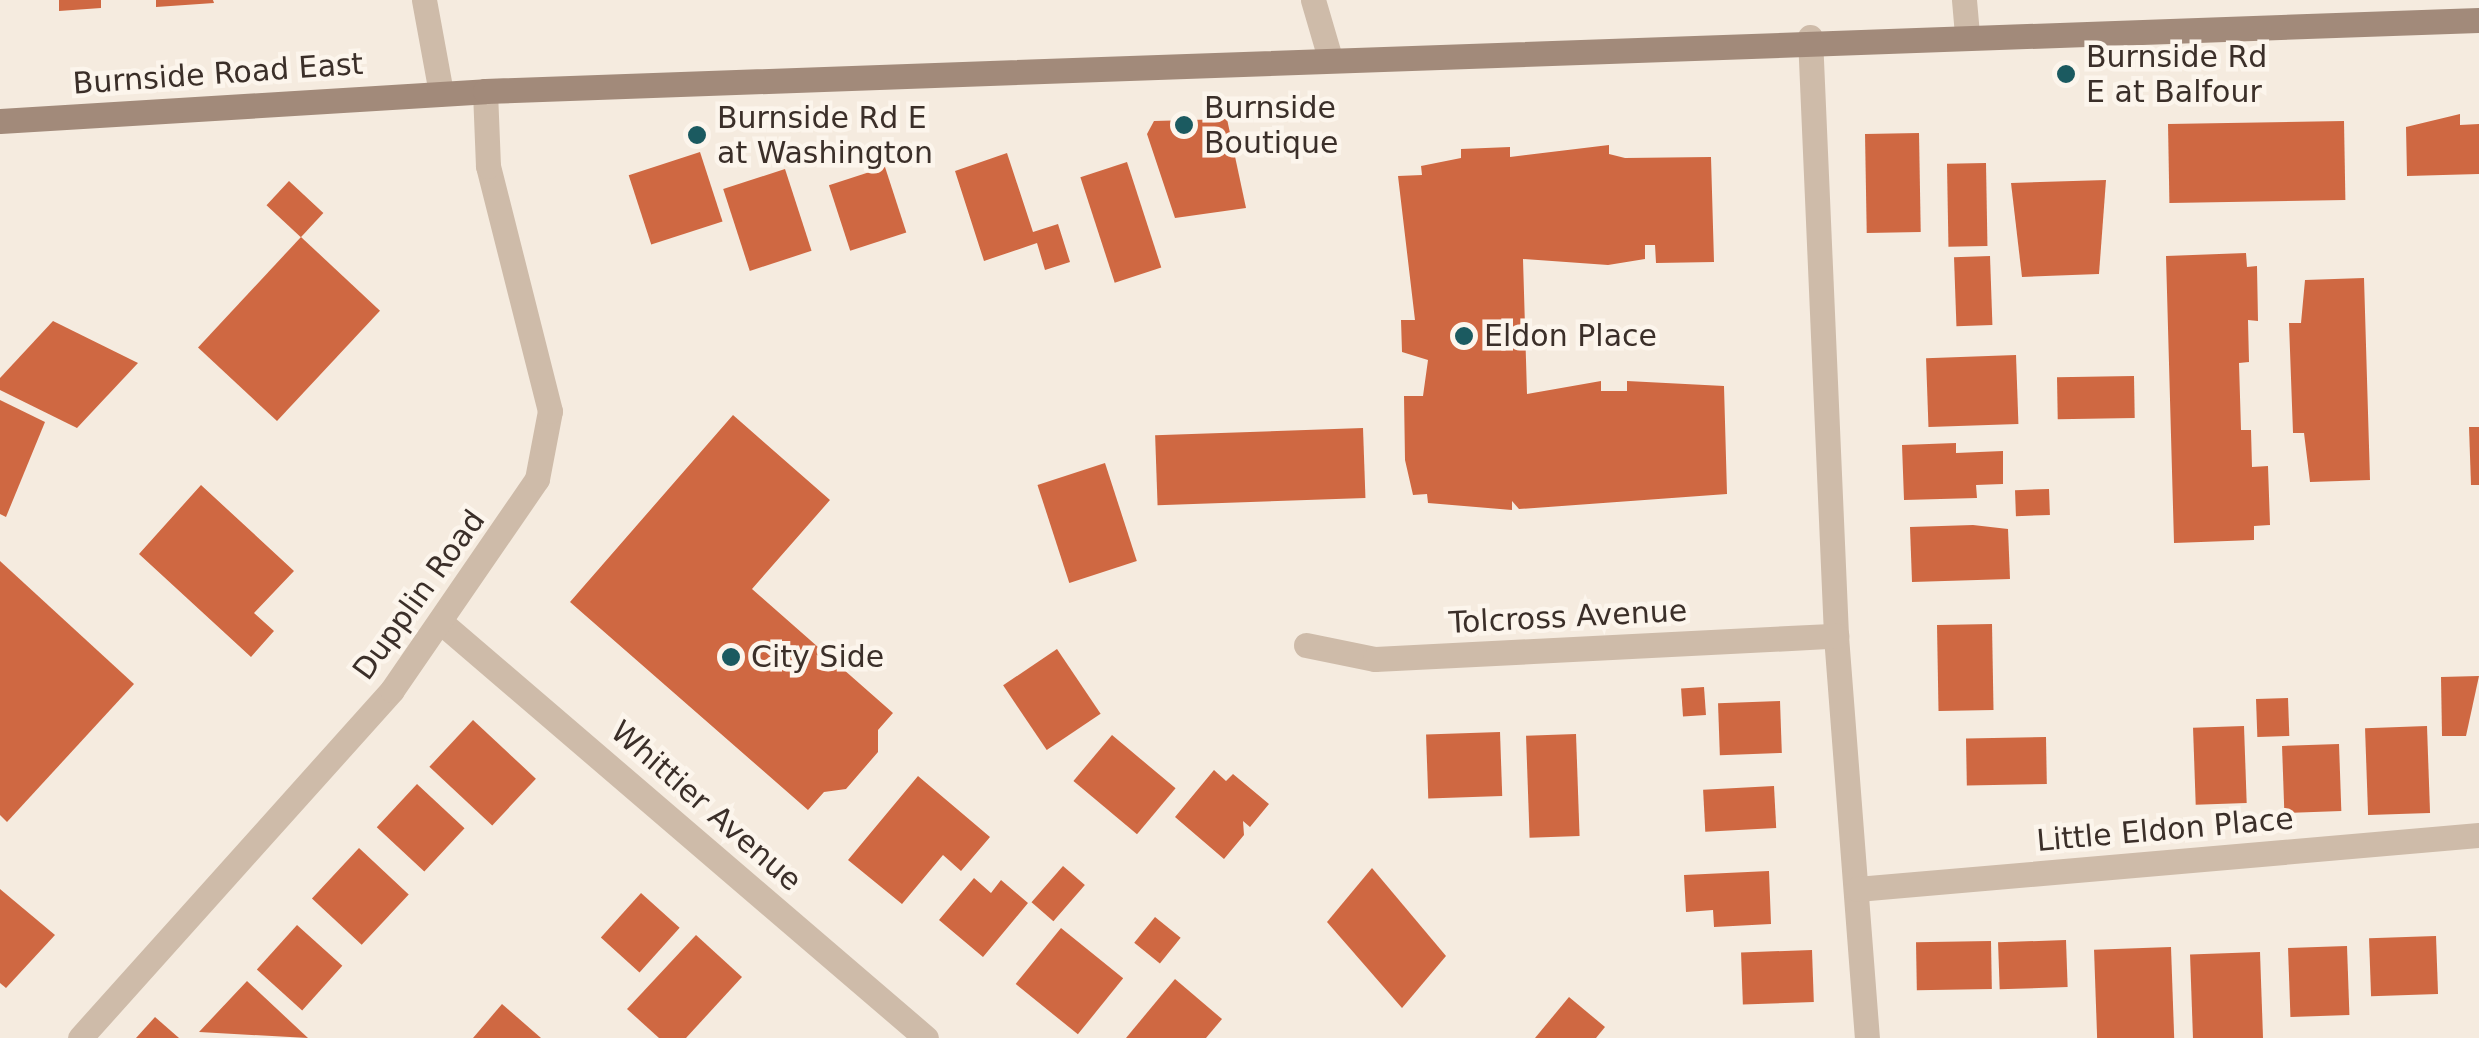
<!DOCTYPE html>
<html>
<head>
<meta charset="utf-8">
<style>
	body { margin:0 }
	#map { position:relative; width:2479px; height:1038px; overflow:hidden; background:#f5ebdf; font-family:"DejaVu Sans",sans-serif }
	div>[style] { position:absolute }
	.building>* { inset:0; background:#cf6842; transform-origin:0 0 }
	.street>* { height:25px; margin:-12.5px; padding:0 12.5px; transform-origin:12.5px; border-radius:12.5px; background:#cebba9 }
	.secondary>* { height:25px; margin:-12.5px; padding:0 12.5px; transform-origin:12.5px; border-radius:12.5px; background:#a28a7a }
	.dots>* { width:28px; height:28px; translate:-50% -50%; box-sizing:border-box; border:5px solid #fcf5ec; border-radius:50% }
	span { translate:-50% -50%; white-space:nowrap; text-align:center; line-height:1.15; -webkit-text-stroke:9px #fcf5ec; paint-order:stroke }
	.poi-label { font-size:30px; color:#3b2f29 }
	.left { translate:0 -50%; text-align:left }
	.street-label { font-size:30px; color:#3b2f29 }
</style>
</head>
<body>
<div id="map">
	<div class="building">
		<div style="clip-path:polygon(59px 0,101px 0,101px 8px,59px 11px)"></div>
		<div style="clip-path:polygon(156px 0,213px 0,214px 3px,156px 7px)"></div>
		<div style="clip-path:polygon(2460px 114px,2460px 125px,2479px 124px,2479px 174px,2407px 176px,2406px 127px)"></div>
		<div style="clip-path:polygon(1227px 119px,1246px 208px,1175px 218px,1147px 134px,1154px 121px)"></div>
		<div style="left:2344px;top:121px;width:79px;height:176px;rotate:89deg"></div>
		<div style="left:1919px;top:133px;width:99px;height:54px;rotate:89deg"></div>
		<div style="clip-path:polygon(1609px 145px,1609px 154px,1625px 158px,1711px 157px,1714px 262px,1656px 263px,1655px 245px,1645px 245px,1645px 259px,1608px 265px,1523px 259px,1527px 394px,1601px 381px,1601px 391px,1627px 391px,1627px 381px,1724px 386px,1727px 494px,1519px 509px,1512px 501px,1512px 510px,1428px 503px,1427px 494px,1413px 495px,1405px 460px,1404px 396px,1423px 396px,1428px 360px,1402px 352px,1401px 320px,1415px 320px,1398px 176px,1422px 175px,1421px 166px,1461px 158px,1461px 149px,1510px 147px,1510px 157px)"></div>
		<div style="left:700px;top:152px;width:73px;height:75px;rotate:72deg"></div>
		<div style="clip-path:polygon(1007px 153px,1033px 232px,1058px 224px,1070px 262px,1045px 270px,1037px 243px,984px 261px,955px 171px)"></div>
		<div style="left:1127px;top:162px;width:111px;height:49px;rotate:72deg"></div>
		<div style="left:1986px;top:163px;width:83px;height:39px;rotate:89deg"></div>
		<div style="left:885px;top:167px;width:69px;height:59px;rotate:72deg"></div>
		<div style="left:785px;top:169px;width:86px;height:65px;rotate:72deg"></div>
		<div style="clip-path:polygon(2106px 180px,2099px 274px,2022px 277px,2011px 183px)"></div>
		<div style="left:289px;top:181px;width:47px;height:33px;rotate:43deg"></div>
		<div style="left:301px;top:237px;width:108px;height:151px;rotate:43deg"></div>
		<div style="clip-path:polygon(2246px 253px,2247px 267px,2257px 266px,2258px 321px,2248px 320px,2249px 362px,2239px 363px,2241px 430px,2251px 430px,2252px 467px,2268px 466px,2270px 525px,2254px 526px,2254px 540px,2174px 543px,2166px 256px)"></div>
		<div style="left:1990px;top:256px;width:69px;height:36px;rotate:88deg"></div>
		<div style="clip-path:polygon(2364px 278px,2370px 480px,2310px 482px,2304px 433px,2293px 433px,2289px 323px,2301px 323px,2305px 280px)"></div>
		<div style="clip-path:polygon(53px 321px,138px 363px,77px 428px,0 390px,0 378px)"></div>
		<div style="left:2016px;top:355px;width:69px;height:90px;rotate:88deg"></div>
		<div style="left:2134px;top:376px;width:42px;height:77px;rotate:89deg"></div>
		<div style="clip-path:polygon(0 400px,45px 422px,6px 517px,0 514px)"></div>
		<div style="clip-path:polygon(733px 415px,830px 500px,752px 589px,893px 713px,878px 730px,878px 752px,846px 789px,824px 792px,808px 810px,570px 602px)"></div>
		<div style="clip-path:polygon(2469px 427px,2479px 427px,2479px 485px,2471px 485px)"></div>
		<div style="left:1363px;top:428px;width:70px;height:208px;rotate:88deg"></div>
		<div style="clip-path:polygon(1956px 443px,1956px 453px,2003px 451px,2003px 484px,1976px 485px,1977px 498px,1904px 500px,1902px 445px)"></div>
		<div style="left:1105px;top:463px;width:103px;height:71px;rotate:72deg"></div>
		<div style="clip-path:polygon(201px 485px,294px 571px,254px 613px,274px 631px,251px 657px,139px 554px)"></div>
		<div style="left:2049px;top:489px;width:26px;height:34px;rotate:88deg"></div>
		<div style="clip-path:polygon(1973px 525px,2008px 529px,2010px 579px,1912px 582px,1910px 527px)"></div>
		<div style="clip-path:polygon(0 561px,134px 684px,7px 822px,0 815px)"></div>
		<div style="left:1992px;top:624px;width:86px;height:55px;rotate:89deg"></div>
		<div style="left:1057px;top:649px;width:78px;height:65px;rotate:56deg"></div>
		<div style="clip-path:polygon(2479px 676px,2466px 736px,2442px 736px,2441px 677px)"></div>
		<div style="left:1704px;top:687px;width:28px;height:23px;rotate:86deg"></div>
		<div style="left:2288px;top:698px;width:38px;height:32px;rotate:88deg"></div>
		<div style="left:1780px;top:701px;width:52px;height:62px;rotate:88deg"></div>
		<div style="left:473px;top:720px;width:86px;height:64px;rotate:43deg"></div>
		<div style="left:2244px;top:726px;width:77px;height:51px;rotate:88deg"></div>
		<div style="left:2427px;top:726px;width:87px;height:62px;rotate:88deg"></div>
		<div style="left:1500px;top:732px;width:64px;height:74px;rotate:88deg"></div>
		<div style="left:1576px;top:734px;width:102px;height:50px;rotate:88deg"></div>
		<div style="left:1112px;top:735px;width:83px;height:60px;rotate:40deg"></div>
		<div style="left:2046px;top:737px;width:47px;height:80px;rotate:89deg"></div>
		<div style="left:2339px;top:744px;width:67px;height:57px;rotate:88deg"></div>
		<div style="clip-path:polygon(1214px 770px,1226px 781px,1233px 774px,1269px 804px,1250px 827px,1243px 821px,1244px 835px,1224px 859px,1175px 817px)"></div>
		<div style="clip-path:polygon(918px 776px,990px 837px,961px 871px,943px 855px,902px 904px,848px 860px)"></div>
		<div style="left:417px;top:784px;width:65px;height:59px;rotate:43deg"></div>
		<div style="left:1774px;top:786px;width:42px;height:71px;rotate:87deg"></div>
		<div style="left:359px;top:848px;width:68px;height:69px;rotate:43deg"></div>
		<div style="left:1063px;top:866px;width:29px;height:48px;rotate:41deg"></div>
		<div style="clip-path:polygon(1372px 868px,1446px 956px,1402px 1008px,1327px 922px)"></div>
		<div style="clip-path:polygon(1769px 871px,1771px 924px,1714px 927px,1713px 910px,1686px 912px,1684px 875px)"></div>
		<div style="clip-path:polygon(974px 878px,991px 893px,1001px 880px,1028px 903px,983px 957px,939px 920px)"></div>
		<div style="clip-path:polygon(0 889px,55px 935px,6px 988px,0 983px)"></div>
		<div style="left:641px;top:893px;width:52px;height:60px;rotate:42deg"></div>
		<div style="left:1155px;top:917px;width:33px;height:33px;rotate:39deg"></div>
		<div style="left:297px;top:925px;width:61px;height:60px;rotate:42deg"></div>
		<div style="left:1061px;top:928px;width:80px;height:72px;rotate:39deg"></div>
		<div style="clip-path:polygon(696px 935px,742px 977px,686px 1038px,659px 1038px,627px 1009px)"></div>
		<div style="left:2436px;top:936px;width:58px;height:67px;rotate:88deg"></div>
		<div style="left:2066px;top:940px;width:47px;height:68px;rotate:88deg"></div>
		<div style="left:1991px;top:941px;width:48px;height:75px;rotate:89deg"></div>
		<div style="left:2347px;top:946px;width:69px;height:59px;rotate:88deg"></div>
		<div style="left:2171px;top:947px;width:91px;height:77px;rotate:88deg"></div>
		<div style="left:1812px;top:950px;width:52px;height:71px;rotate:88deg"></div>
		<div style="left:2260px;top:952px;width:86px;height:70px;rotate:88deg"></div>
		<div style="clip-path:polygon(1175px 979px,1222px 1019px,1206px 1038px,1126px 1038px)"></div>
		<div style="clip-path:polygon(247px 981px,308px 1038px,199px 1032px)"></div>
		<div style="clip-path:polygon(1569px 997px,1605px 1027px,1596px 1038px,1535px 1038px)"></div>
		<div style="clip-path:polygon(502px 1004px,541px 1038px,473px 1038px)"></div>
		<div style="clip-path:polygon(155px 1017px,179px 1038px,136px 1038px)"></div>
	</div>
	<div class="street">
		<div style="left:424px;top:0;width:95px;rotate:79.6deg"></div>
		<div style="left:1313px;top:0;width:60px;rotate:73.7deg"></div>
		<div style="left:1964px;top:0;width:33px;rotate:85deg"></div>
		<div style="left:1810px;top:37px;width:600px;rotate:87.51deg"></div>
		<div style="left:1836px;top:636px;width:403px;rotate:85.6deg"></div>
		<div style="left:443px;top:624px;width:636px;rotate:40.6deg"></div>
		<div style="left:1306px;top:645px;width:70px;rotate:11.5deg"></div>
		<div style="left:1375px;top:659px;width:462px;rotate:-2.9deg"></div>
		<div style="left:1857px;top:889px;width:624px;rotate:-4.96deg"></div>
		<div style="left:80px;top:1038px;width:467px;rotate:-48.1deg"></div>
		<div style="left:392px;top:690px;width:256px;rotate:-55.5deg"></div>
		<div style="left:537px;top:479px;width:69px;rotate:-79.2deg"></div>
		<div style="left:550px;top:411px;width:253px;rotate:-104.2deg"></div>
		<div style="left:488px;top:166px;width:75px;rotate:-92.3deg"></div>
	</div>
	<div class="secondary">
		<div style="left:0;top:121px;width:486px;rotate:-3.5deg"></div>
		<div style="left:485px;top:91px;width:1995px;rotate:-2.04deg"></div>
	</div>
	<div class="dots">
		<div style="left:2066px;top:74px;background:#1b5a60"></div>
		<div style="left:1184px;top:125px;background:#1b5a60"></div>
		<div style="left:697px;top:135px;background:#1b5a60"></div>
		<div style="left:1464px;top:336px;background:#1b5a60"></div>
		<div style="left:731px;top:657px;background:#1b5a60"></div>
	</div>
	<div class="poi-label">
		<span class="left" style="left:2086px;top:74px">Burnside Rd<br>E at Balfour</span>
		<span class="left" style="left:1204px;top:125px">Burnside<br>Boutique</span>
		<span class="left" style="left:717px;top:135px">Burnside Rd E<br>at Washington</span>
		<span class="left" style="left:1484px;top:336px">Eldon Place</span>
		<span class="left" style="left:751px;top:657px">City Side</span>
	</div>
	<div class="street-label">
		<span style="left:218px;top:74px;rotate:-4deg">Burnside Road East</span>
		<span style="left:419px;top:595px;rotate:-54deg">Dupplin Road</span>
		<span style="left:1568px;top:617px;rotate:-3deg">Tolcross Avenue</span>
		<span style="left:706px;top:806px;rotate:41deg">Whittier Avenue</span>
		<span style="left:2165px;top:830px;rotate:-5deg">Little Eldon Place</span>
	</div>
</div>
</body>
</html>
